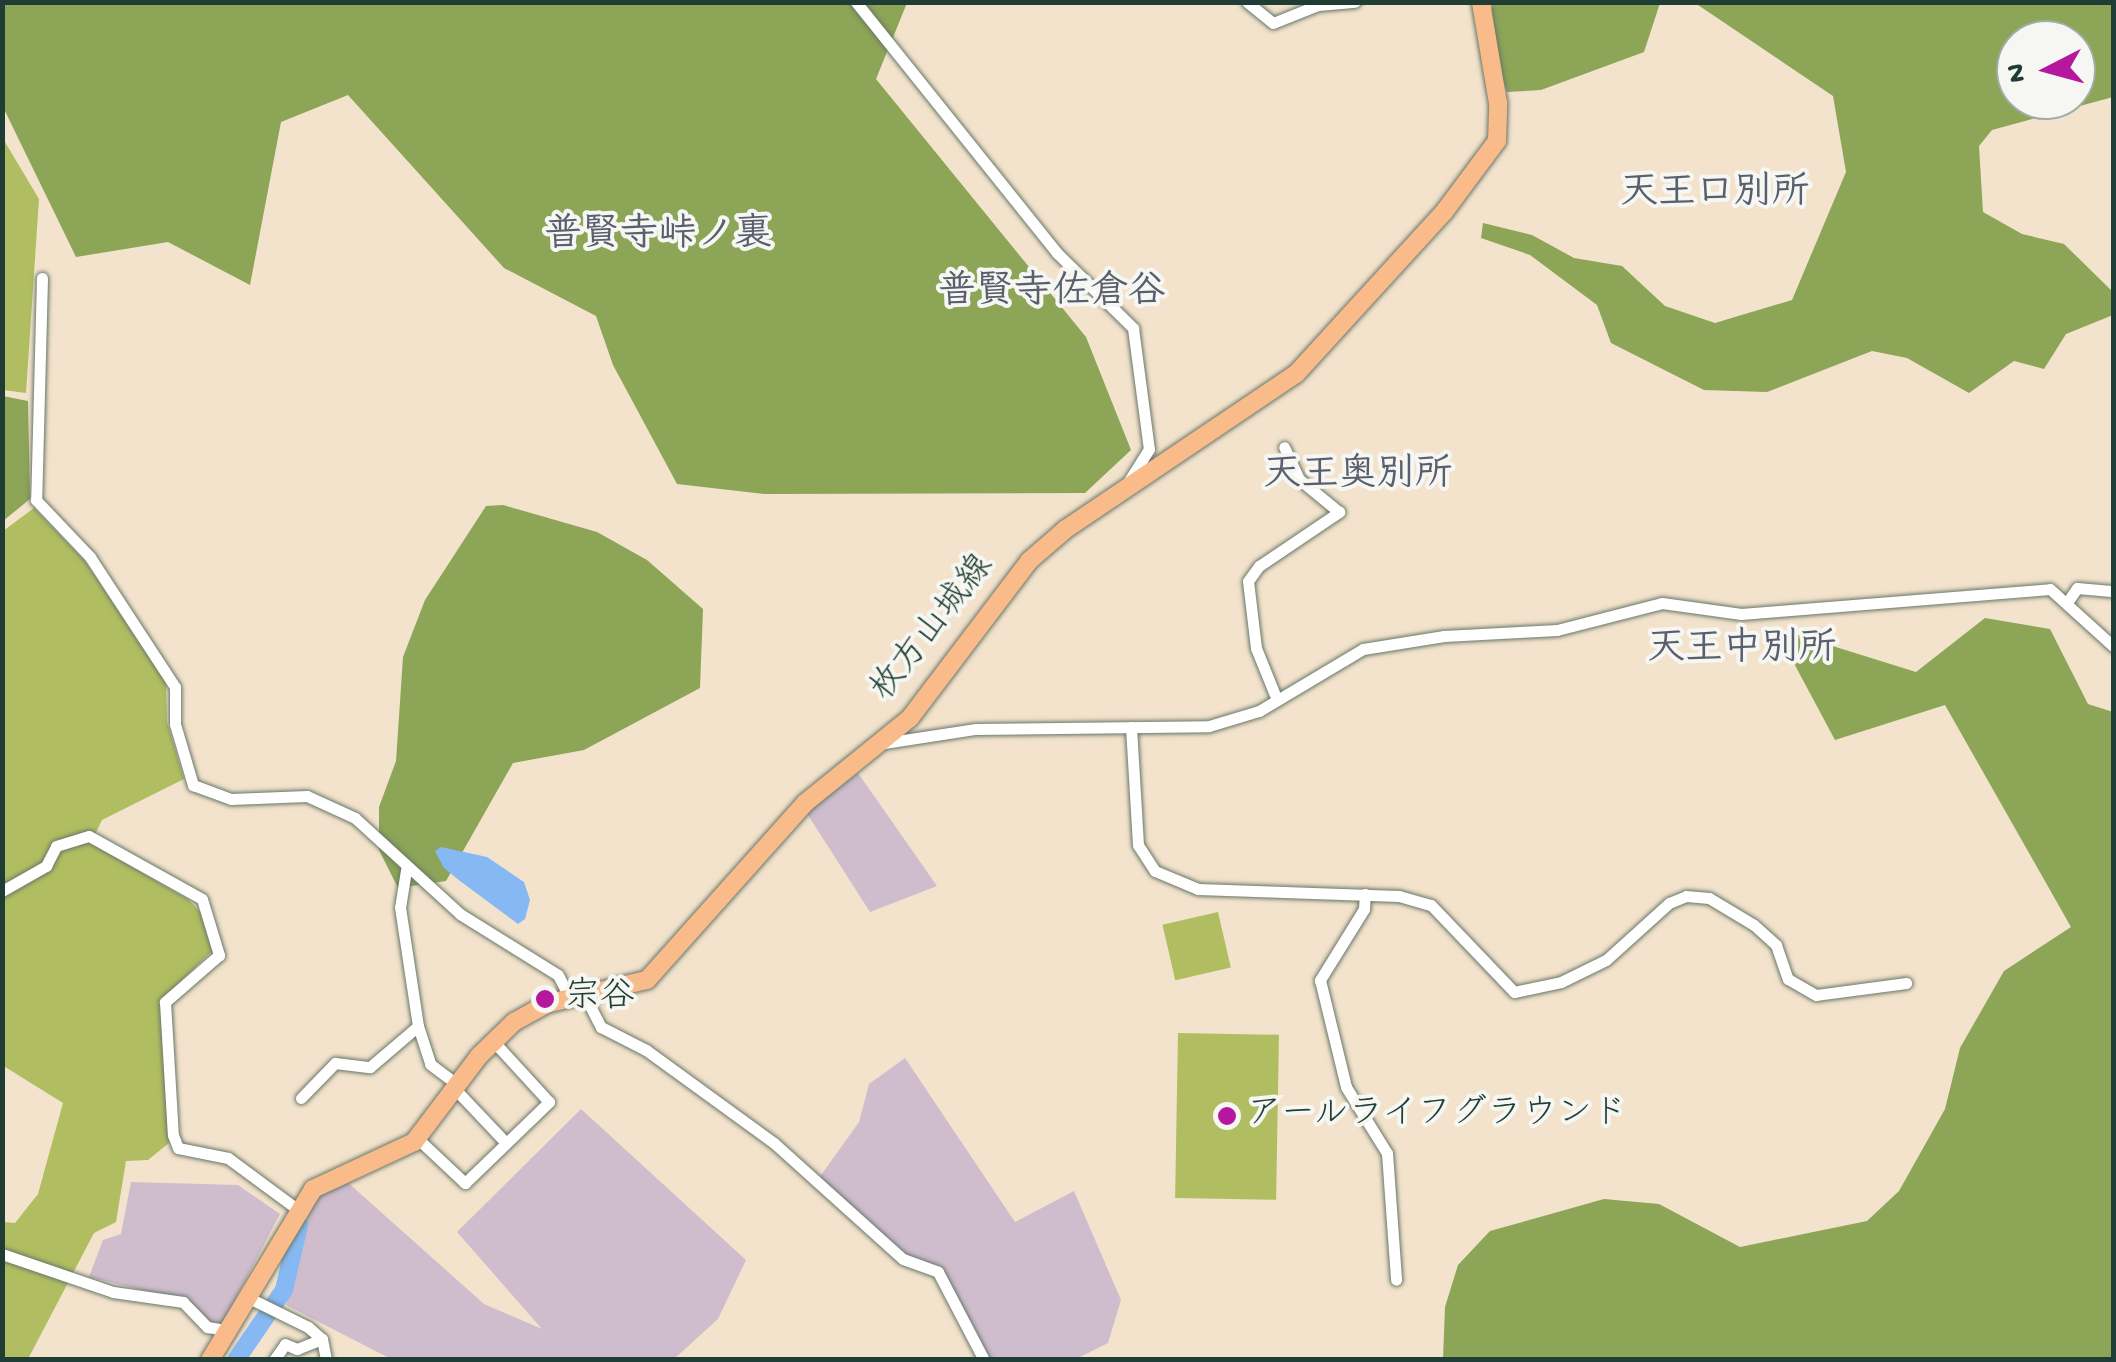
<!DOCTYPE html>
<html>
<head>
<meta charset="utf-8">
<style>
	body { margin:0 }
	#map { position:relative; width:2116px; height:1362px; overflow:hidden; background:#f3e3cc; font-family:"Gochi Hand","Klee One",sans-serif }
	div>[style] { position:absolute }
	.industrial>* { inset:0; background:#cfbdce }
	.green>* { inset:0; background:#b0be61; transform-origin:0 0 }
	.forest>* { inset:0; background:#8ca557 }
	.water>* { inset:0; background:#86b9f3 }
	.river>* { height:18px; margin:-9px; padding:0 9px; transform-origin:9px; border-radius:9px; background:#86b9f3 }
	.roads { filter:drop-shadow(0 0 2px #697769) drop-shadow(0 0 2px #697769) }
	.minor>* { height:11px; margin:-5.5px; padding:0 5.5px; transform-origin:5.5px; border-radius:5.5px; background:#fff }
	.primary>* { height:18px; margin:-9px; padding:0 9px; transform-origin:9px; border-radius:9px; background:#fabb8b }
	.dots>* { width:28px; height:28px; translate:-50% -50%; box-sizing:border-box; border:5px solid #f6f6f2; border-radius:50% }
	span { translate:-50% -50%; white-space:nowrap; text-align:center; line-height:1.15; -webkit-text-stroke:8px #f6f6f2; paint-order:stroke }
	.street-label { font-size:35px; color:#1f3d34 }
	.poi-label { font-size:35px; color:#1f3d34 }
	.left { translate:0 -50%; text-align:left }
	.neighbourhood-label { font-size:38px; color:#5a5f6e; font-weight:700 }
	.frame { position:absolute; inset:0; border:5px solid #1f3d34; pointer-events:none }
	.north { position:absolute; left:1996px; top:20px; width:100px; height:100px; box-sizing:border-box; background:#f6f6f2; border:2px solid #a0aca6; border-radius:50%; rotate:264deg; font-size:28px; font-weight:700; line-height:40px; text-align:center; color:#1f3d34 }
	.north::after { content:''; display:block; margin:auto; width:35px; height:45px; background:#b5179e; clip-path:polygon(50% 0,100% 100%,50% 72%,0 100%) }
</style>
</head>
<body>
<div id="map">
	<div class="industrial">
		<div style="clip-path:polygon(858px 773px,937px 886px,870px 912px,806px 812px)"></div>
		<div style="clip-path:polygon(905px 1058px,1015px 1222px,1074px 1191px,1121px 1300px,1108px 1343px,1076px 1359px,985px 1359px,937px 1265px,905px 1256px,819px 1178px,859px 1122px,869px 1084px)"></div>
		<div style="clip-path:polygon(581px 1109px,746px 1260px,718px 1319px,674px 1359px,391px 1359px,286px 1305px,313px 1197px,345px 1180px,484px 1304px,542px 1329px,457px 1232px)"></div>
		<div style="clip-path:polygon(131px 1182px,238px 1185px,280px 1214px,223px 1323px,207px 1322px,183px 1300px,89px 1277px,103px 1240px,121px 1234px)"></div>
	</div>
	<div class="green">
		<div style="clip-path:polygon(2px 137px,39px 199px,26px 393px,3px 390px)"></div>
		<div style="clip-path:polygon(34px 508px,85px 561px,166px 683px,167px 722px,184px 779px,102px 820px,91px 843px,189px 900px,201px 913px,212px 951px,160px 1001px,169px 1143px,148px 1160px,126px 1161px,116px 1222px,94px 1233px,28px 1359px,3px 1360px,3px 1222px,15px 1223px,38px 1194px,63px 1103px,2px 1065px,3px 531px)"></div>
		<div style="left:1218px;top:912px;width:57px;height:57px;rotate:77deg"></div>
		<div style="left:1178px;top:1033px;width:101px;height:165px;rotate:1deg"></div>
	</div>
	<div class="forest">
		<div style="clip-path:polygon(3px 3px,907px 3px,876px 79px,1086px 337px,1131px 450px,1085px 493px,765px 494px,677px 484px,613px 365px,596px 316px,504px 268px,348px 95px,281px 122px,250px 285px,168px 242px,76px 257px,3px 107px)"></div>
		<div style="clip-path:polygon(1493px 3px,1660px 3px,1644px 52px,1541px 90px,1507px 92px,1487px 35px)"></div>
		<div style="clip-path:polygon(evenodd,1695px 3px,2113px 3px,2113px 97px,1992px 130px,1979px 146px,1983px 212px,2022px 234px,2064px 244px,2113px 292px,2113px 315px,2066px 334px,2044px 369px,2014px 361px,1969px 393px,1907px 358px,1872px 351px,1767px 392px,1704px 390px,1611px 343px,1597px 305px,1530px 255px,1481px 238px,1483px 223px,1532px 235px,1574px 258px,1622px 266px,1665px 306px,1715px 323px,1792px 300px,1846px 172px,1833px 96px,1695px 3px,2076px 40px,2076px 100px,2016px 100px,2016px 40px,2076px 40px)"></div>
		<div style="clip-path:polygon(3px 396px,28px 401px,30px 499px,3px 521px)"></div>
		<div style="clip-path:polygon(503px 505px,597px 532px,647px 560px,703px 609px,700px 688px,584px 750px,513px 763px,446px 881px,398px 888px,379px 850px,379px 807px,396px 761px,403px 657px,425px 600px,486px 506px)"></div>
		<div style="clip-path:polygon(1985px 618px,2050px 629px,2088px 704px,2113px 712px,2113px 1359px,1443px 1359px,1445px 1307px,1458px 1265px,1490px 1231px,1604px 1199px,1659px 1204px,1740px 1247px,1867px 1221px,1899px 1191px,1945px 1109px,1960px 1048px,2004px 971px,2071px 927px,1945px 705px,1835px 740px,1775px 628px,1916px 672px)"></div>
	</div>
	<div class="water">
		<div style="clip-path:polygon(441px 847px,487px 857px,524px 882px,530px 900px,525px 919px,518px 924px,460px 881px,444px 868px,435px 851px)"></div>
	</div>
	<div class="river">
		<div style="left:236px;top:1360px;width:85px;rotate:-55.6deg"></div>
		<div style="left:284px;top:1290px;width:67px;rotate:-77deg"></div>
	</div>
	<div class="roads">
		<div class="minor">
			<div style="left:856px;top:2px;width:322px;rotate:51.3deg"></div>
			<div style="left:1057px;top:253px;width:107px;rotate:44.6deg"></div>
			<div style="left:1133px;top:328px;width:122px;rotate:82.5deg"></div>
			<div style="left:1149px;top:449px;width:41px;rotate:122.2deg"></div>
			<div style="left:1247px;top:2px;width:33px;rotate:39deg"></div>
			<div style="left:1273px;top:23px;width:48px;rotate:-21.8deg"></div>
			<div style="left:1318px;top:5px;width:37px;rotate:-5deg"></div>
			<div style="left:42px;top:278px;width:222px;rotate:91.5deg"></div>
			<div style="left:36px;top:500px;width:79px;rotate:46.5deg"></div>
			<div style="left:90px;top:557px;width:155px;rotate:56.8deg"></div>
			<div style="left:175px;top:687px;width:37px;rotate:90deg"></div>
			<div style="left:175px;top:724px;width:64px;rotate:73.6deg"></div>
			<div style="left:193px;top:785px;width:40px;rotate:20.2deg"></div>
			<div style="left:231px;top:799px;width:76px;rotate:-2.3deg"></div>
			<div style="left:307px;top:796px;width:53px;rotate:24.6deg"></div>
			<div style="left:355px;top:818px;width:142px;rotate:42.4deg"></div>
			<div style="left:460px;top:914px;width:115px;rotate:31.9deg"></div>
			<div style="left:558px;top:975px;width:27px;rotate:63deg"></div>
			<div style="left:2068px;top:601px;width:16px;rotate:-55deg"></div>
			<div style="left:2077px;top:588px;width:37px;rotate:5deg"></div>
			<div style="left:1277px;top:700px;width:56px;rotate:-112deg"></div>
			<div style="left:1256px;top:648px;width:67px;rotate:-96.8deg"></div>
			<div style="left:1248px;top:581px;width:19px;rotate:-54deg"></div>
			<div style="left:1259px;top:566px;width:97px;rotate:-34deg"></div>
			<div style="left:1339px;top:512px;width:52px;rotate:-140.5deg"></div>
			<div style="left:1299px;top:479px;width:35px;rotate:-115deg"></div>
			<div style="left:1131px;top:727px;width:118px;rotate:86.6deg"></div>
			<div style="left:1138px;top:845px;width:31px;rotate:57deg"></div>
			<div style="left:1155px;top:871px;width:47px;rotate:22.7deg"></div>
			<div style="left:1198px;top:889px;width:201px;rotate:2deg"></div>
			<div style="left:1399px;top:896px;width:33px;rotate:16deg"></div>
			<div style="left:1431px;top:905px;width:120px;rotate:46.3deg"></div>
			<div style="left:1514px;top:992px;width:48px;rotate:-12deg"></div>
			<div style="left:1561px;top:982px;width:50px;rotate:-26.1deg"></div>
			<div style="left:1606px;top:960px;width:85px;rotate:-42.1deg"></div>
			<div style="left:1669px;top:903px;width:18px;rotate:-22deg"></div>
			<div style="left:1686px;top:896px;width:23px;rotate:5deg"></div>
			<div style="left:1709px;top:898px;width:52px;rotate:31deg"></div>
			<div style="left:1754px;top:925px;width:30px;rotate:42deg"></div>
			<div style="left:1776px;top:945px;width:36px;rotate:71deg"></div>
			<div style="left:1788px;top:979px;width:32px;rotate:30deg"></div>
			<div style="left:1816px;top:995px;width:91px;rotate:-7.6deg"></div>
			<div style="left:884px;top:743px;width:93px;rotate:-8.7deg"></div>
			<div style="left:976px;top:729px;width:233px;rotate:-0.7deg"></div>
			<div style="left:1209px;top:726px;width:52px;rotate:-16.7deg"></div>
			<div style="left:1259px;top:711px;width:121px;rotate:-30.8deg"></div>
			<div style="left:1363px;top:649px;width:82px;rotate:-9.1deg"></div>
			<div style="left:1444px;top:636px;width:113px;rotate:-3deg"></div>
			<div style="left:1557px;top:630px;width:108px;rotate:-14.4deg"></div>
			<div style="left:1662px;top:603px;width:80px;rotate:7.9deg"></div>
			<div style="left:1741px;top:614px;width:310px;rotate:-4.6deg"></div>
			<div style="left:2050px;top:589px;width:86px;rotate:42.2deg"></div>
			<div style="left:406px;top:870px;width:37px;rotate:99deg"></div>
			<div style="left:400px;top:907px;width:120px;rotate:81.4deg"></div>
			<div style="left:418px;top:1026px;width:40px;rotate:72deg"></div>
			<div style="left:430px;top:1064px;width:35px;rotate:37deg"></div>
			<div style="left:2px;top:891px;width:51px;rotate:-29.6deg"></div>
			<div style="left:46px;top:866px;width:22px;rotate:-63deg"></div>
			<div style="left:56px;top:846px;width:34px;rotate:-17deg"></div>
			<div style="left:89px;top:836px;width:129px;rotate:29.1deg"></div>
			<div style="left:202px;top:899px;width:59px;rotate:73.1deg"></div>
			<div style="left:219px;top:955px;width:72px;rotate:139deg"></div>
			<div style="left:165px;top:1002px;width:133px;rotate:86.6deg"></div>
			<div style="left:173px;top:1135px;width:14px;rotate:69deg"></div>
			<div style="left:178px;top:1148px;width:51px;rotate:11.3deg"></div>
			<div style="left:228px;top:1158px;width:86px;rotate:36.5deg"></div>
			<div style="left:1365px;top:894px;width:15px;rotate:94deg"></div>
			<div style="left:1364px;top:909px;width:84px;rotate:121.8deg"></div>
			<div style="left:1320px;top:980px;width:110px;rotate:76.3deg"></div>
			<div style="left:1346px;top:1087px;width:78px;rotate:58.2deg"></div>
			<div style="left:1387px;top:1153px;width:127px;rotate:85.9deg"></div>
			<div style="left:585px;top:996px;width:35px;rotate:63deg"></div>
			<div style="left:601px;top:1027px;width:51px;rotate:27.1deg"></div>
			<div style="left:646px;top:1050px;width:158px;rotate:36deg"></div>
			<div style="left:774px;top:1143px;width:173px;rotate:42deg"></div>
			<div style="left:903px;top:1259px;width:37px;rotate:20deg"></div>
			<div style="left:938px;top:1272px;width:99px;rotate:62.4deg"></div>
			<div style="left:455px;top:1089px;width:74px;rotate:46.6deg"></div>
			<div style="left:301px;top:1098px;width:49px;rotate:-45.8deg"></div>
			<div style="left:335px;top:1063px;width:35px;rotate:7deg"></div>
			<div style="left:370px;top:1067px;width:63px;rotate:-40.5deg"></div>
			<div style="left:417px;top:1138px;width:66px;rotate:43.2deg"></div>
			<div style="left:465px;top:1183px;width:117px;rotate:-44deg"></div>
			<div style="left:549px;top:1102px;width:81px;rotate:-132.5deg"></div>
			<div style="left:2px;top:1254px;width:117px;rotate:18.9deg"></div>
			<div style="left:113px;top:1292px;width:71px;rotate:8.1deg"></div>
			<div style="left:183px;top:1302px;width:35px;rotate:46deg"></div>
			<div style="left:207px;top:1327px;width:20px;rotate:9deg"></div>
			<div style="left:247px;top:1297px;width:68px;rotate:26.2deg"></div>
			<div style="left:308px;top:1327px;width:18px;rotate:41deg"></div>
			<div style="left:322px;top:1339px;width:21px;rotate:79deg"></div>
			<div style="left:274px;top:1360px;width:19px;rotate:-55deg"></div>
			<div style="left:285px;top:1344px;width:13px;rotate:23deg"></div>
			<div style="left:297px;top:1349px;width:27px;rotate:-22deg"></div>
		</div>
		<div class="primary">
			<div style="left:210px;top:1360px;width:200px;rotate:-58.9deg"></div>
			<div style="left:313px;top:1189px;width:111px;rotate:-25deg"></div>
			<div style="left:414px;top:1142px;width:108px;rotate:-52.9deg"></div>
			<div style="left:479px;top:1056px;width:49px;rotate:-44.2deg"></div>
			<div style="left:514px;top:1022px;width:37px;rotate:-29deg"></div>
			<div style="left:546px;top:1004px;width:104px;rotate:-13.4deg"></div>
			<div style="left:647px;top:980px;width:237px;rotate:-48.2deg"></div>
			<div style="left:805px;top:803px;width:135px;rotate:-39deg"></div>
			<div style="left:910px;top:718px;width:197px;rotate:-52.8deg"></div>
			<div style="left:1029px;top:561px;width:49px;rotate:-40.9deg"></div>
			<div style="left:1066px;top:529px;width:277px;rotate:-34deg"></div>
			<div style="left:1296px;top:374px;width:219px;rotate:-47.6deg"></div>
			<div style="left:1444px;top:212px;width:89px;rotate:-53.3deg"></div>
			<div style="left:1497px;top:141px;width:38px;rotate:-88deg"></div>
			<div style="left:1498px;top:103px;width:102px;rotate:-99.6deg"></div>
		</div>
	</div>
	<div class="dots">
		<div style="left:545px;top:999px;background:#b5179e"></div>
		<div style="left:1227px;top:1116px;background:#b5179e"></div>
	</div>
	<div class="street-label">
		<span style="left:934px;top:629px;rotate:-52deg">枚方山城線</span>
	</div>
	<div class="poi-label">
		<span class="left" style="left:565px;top:999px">宗谷</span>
		<span class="left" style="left:1247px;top:1116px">アールライフグラウンド</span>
	</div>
	<div class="neighbourhood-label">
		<span style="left:1715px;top:196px">天王口別所</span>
		<span style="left:658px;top:238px">普賢寺峠ノ裏</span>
		<span style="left:1052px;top:295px">普賢寺佐倉谷</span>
		<span style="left:1358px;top:478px">天王奥別所</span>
		<span style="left:1742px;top:652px">天王中別所</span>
	</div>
	<div class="frame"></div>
	<div class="north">N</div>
</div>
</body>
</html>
